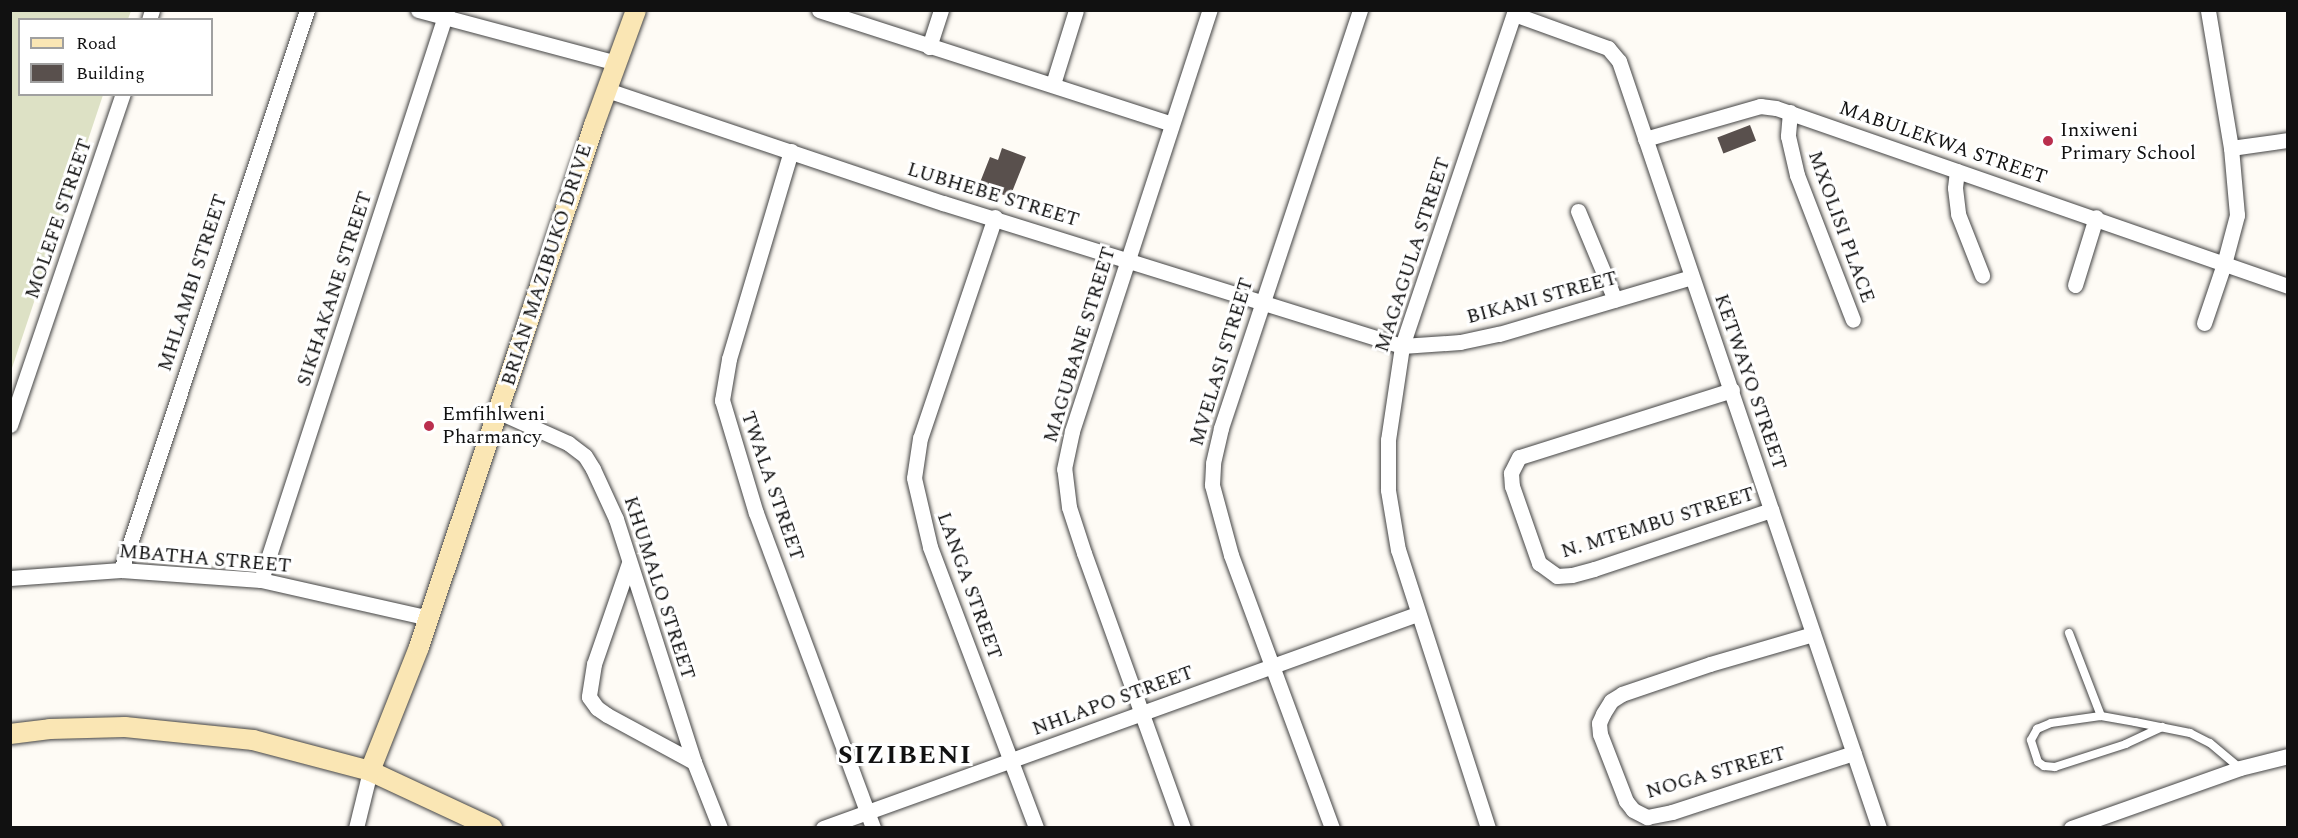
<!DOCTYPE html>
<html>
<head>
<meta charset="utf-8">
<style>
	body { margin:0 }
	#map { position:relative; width:2298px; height:838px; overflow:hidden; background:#fefbf5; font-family:Spectral,serif }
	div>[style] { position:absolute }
	.cemetery>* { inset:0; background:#dde1c5 }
	.building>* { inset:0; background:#59504d; transform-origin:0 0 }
	.roads { filter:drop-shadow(0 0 2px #444) drop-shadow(0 0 2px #444) }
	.lane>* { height:8px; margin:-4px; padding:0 4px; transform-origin:4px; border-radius:4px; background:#fff }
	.street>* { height:15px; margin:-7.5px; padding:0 7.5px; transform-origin:7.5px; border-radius:7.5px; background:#fff }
	.secondary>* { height:20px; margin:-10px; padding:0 10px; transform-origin:10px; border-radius:10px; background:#fae6b4 }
	.dots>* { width:16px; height:16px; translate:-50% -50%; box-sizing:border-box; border:3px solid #fff; border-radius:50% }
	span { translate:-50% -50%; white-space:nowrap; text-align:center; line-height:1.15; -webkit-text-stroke:6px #fff; paint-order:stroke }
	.poi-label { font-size:20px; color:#111 }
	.left { translate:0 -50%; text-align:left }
	.street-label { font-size:20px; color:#111 }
	.district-label { font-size:26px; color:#111; font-weight:700; letter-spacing:1.5px }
	.frame { position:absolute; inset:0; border:12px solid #111; pointer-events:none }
	.legend { position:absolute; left:18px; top:18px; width:195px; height:78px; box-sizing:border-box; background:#fff; border:2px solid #a0a0a0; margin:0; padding:8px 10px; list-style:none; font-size:18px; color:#111 }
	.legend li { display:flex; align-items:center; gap:12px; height:30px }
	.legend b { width:30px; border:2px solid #a0a0a0 }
</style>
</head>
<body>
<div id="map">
	<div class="cemetery">
		<div style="clip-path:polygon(11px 10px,131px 11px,128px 19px,20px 20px,20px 94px,103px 95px,11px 371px)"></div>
	</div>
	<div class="building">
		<div style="left:1750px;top:125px;width:17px;height:35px;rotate:69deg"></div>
		<div style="clip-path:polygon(1002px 148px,1026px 157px,1010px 197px,1001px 194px,999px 199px,977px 190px,990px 157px,998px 160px)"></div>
	</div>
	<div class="roads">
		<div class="lane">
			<div style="left:2069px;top:633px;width:89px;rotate:68.9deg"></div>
			<div style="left:2162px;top:727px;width:40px;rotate:155deg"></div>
			<div style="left:2126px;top:744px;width:75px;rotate:162.1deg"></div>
			<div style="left:2055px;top:767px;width:11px;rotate:-175deg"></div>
			<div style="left:2044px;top:766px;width:7px;rotate:-146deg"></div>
			<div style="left:2038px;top:762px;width:23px;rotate:-108deg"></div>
			<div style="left:2031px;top:740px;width:13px;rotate:-61deg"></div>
			<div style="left:2037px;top:729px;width:15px;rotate:-23deg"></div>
			<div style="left:2051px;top:723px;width:50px;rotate:-8deg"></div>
			<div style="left:2101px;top:716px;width:35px;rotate:10deg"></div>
			<div style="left:2135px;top:722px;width:56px;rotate:11.3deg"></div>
			<div style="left:2190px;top:733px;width:22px;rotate:27deg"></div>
			<div style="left:2210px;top:743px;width:39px;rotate:40deg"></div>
		</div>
		<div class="street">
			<div style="left:418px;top:10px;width:206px;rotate:14.9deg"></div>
			<div style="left:819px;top:10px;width:370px;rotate:17.9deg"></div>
			<div style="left:1514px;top:14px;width:100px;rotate:19.9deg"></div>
			<div style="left:1608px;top:48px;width:17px;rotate:50deg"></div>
			<div style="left:1619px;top:61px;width:810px;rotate:71.27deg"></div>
			<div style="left:149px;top:20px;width:10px;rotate:-73deg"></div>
			<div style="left:929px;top:47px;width:39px;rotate:-72deg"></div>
			<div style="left:1053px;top:84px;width:77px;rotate:-72.7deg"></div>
			<div style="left:607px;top:90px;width:354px;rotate:18.6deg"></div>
			<div style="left:943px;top:203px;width:481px;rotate:17.3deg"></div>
			<div style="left:1402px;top:346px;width:58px;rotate:-3.9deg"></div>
			<div style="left:1460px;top:342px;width:40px;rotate:-12deg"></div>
			<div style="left:1499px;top:334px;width:200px;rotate:-16.5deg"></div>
			<div style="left:1790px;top:112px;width:24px;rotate:95deg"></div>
			<div style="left:1788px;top:136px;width:40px;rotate:77deg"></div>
			<div style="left:1797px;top:175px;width:155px;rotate:68.9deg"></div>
			<div style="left:1645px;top:139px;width:120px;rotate:-16deg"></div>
			<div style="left:1760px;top:106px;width:16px;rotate:7deg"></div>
			<div style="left:1776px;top:108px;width:542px;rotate:19.17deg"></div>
			<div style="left:2231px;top:148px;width:58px;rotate:-8deg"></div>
			<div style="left:791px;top:151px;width:217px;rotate:106.6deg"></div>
			<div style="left:729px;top:359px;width:42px;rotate:99.7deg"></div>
			<div style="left:722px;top:400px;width:118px;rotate:73.3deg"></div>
			<div style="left:756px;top:513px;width:336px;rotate:69.6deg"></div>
			<div style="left:1957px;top:171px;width:17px;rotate:97deg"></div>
			<div style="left:1955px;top:188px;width:26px;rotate:83deg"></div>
			<div style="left:1958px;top:214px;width:66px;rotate:68.5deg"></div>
			<div style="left:1578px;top:211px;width:96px;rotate:67.4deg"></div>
			<div style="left:995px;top:217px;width:233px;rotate:108.7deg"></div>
			<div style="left:920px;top:438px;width:40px;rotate:98.5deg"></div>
			<div style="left:914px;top:478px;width:71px;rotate:76.9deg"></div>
			<div style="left:930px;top:547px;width:300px;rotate:69.3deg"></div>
			<div style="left:2075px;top:285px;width:71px;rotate:-72.8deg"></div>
			<div style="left:2204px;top:323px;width:62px;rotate:-71.3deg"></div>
			<div style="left:2224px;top:264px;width:51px;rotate:-75.1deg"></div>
			<div style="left:2237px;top:215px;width:67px;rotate:-95.1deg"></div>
			<div style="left:2231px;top:148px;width:140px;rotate:-99.5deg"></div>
			<div style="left:1732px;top:390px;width:223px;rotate:162.5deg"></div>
			<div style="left:1519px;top:457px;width:18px;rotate:117deg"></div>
			<div style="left:1511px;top:473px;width:13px;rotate:86deg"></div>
			<div style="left:1512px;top:486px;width:82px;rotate:70.7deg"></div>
			<div style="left:1539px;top:563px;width:22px;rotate:36deg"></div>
			<div style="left:1557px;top:576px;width:15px;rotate:-4deg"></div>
			<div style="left:1572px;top:575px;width:23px;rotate:-15deg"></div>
			<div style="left:1594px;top:569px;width:187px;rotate:-18.4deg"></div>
			<div style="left:499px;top:412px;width:76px;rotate:24.2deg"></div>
			<div style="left:568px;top:443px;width:21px;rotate:37deg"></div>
			<div style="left:585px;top:456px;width:15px;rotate:58deg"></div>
			<div style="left:593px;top:469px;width:55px;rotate:65.3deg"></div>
			<div style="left:616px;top:519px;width:255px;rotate:72.2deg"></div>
			<div style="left:694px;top:762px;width:71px;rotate:68.5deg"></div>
			<div style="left:10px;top:425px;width:350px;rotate:-71.2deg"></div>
			<div style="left:629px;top:563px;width:107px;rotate:109.1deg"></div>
			<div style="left:594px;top:664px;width:33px;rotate:99deg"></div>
			<div style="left:589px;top:697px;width:14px;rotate:54deg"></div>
			<div style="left:597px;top:708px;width:12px;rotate:35deg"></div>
			<div style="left:607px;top:715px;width:99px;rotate:28.4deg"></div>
			<div style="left:121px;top:570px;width:590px;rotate:-71.63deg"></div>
			<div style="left:10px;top:578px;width:111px;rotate:-4.1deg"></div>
			<div style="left:121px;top:570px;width:140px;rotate:4.1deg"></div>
			<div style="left:261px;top:580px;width:172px;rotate:12.7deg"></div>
			<div style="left:261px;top:580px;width:600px;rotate:-71.93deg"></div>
			<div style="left:1813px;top:634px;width:107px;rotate:163.8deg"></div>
			<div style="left:1710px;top:664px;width:93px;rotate:161.2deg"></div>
			<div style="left:1622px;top:694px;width:13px;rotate:148deg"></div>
			<div style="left:1611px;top:701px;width:15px;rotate:122deg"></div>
			<div style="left:1603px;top:714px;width:10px;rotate:114deg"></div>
			<div style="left:1599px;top:723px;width:11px;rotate:85deg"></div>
			<div style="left:1600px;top:734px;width:72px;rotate:68.8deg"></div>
			<div style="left:1626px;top:801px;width:11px;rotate:52deg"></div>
			<div style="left:1633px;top:810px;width:16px;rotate:27deg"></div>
			<div style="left:1647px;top:817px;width:25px;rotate:-11deg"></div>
			<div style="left:1672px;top:812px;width:191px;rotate:-18deg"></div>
			<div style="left:356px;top:828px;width:59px;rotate:-76.2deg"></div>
			<div style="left:823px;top:828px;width:631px;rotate:-19.81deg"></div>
			<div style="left:1183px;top:828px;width:292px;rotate:-109.8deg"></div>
			<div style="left:1084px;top:553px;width:48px;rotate:-108.1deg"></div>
			<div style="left:1069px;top:507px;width:38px;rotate:-97deg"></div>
			<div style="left:1064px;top:469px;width:39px;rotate:-78deg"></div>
			<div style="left:1072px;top:431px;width:443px;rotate:-71.9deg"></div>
			<div style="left:1332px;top:828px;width:291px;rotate:-110.3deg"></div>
			<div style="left:1231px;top:555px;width:73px;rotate:-105.2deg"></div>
			<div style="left:1212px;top:485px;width:22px;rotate:-87deg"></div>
			<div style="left:1213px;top:463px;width:36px;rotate:-77deg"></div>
			<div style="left:1221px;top:428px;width:441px;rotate:-71.6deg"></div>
			<div style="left:1488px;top:828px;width:292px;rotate:-107.9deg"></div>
			<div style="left:1398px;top:550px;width:61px;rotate:-99.5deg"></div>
			<div style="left:1388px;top:490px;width:50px;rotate:-90deg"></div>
			<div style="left:1388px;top:440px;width:95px;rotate:-81.5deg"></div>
			<div style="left:1402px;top:346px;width:354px;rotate:-71.4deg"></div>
			<div style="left:2071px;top:828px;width:179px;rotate:-19.5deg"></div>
			<div style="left:2240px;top:768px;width:49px;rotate:-14deg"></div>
		</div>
		<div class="secondary">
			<div style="left:10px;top:734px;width:40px;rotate:-7.1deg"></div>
			<div style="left:50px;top:729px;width:75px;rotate:-1.5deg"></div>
			<div style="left:125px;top:727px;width:129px;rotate:5.8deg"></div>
			<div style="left:253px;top:740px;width:121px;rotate:14.8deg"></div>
			<div style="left:370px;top:771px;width:135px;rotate:25deg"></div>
			<div style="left:370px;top:771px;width:133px;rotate:-68.4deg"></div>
			<div style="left:419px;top:647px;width:551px;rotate:-71.47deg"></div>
			<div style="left:594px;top:125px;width:122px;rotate:-69.9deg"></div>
		</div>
	</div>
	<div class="dots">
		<div style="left:2048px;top:141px;background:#ba2f4e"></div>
		<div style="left:429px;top:426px;background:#ba2f4e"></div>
	</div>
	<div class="poi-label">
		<span class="left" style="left:2060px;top:142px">Inxiweni<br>Primary School</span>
		<span class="left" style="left:442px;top:426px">Emfihlweni<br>Pharmancy</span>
	</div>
	<div class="street-label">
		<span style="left:1943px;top:143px;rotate:19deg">MABULEKWA STREET</span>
		<span style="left:993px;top:195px;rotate:17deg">LUBHEBE STREET</span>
		<span style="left:59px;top:219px;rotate:-71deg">MOLEFE STREET</span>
		<span style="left:1841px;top:227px;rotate:70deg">MXOLISI PLACE</span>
		<span style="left:1413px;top:255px;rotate:-72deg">MAGAGULA STREET</span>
		<span style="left:547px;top:265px;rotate:-72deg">BRIAN MAZIBUKO DRIVE</span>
		<span style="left:193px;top:283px;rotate:-72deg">MHLAMBI STREET</span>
		<span style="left:335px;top:289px;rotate:-72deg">SIKHAKANE STREET</span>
		<span style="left:1542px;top:298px;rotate:-15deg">BIKANI STREET</span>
		<span style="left:1080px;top:345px;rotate:-73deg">MAGUBANE STREET</span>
		<span style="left:1222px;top:362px;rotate:-73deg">MVELASI STREET</span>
		<span style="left:1750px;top:382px;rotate:71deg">KETWAYO STREET</span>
		<span style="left:772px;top:486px;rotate:71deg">TWALA STREET</span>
		<span style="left:1658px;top:523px;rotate:-17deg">N. MTEMBU STREET</span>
		<span style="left:205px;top:559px;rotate:5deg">MBATHA STREET</span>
		<span style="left:969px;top:586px;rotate:70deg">LANGA STREET</span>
		<span style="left:659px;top:588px;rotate:72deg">KHUMALO STREET</span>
		<span style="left:1113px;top:701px;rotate:-20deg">NHLAPO STREET</span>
		<span style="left:1716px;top:773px;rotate:-16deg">NOGA STREET</span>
	</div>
	<div class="district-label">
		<span style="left:905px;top:756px">SIZIBENI</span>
	</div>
	<div class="frame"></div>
	<ul class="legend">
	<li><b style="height:8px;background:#fae6b4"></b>Road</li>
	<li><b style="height:16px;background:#59504d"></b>Building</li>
	</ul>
</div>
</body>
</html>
